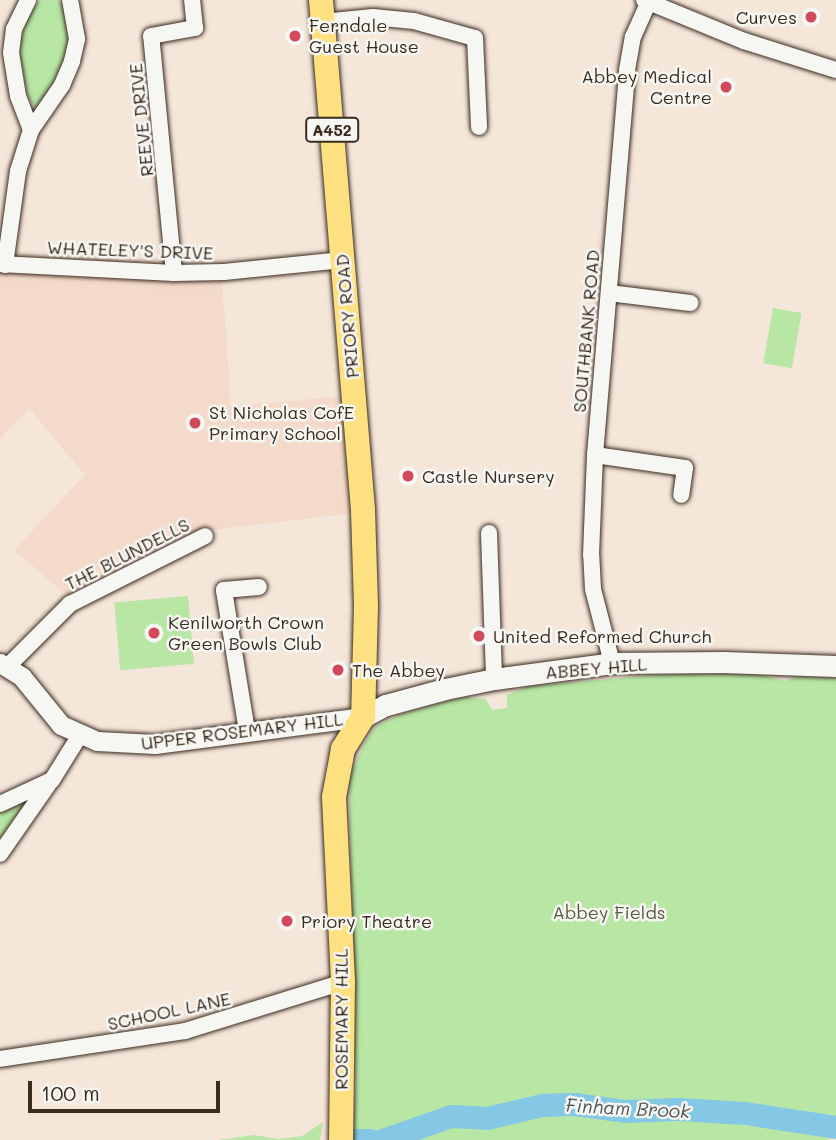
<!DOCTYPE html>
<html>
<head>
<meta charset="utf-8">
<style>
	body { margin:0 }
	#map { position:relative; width:836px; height:1140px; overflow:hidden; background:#f5e6da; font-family:Mali,sans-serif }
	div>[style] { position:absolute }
	.built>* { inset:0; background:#f4daca }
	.green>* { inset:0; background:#b7e6a5; transform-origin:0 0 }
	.river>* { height:23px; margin:-11.5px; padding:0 11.5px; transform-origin:11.5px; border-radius:11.5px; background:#84c8e5 }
	.roads { filter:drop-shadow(0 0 2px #3b2a1e) drop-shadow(0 0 2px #3b2a1e) }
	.minor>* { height:16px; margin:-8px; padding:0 8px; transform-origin:8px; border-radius:8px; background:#f6f6f2 }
	.tertiary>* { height:19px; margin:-9.5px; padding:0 9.5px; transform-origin:9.5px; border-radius:9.5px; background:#f6f6f2 }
	.secondary>* { height:21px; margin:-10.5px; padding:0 10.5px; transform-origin:10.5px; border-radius:10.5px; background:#f6f6f2 }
	.primary>* { height:24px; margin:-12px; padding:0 12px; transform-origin:12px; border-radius:12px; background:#fde080 }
	.dots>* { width:19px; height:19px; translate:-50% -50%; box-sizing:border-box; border:4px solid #f6f6f2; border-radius:50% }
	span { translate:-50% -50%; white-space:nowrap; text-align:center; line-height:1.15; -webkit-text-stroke:5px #f6f6f2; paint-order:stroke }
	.shield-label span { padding:2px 5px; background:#f6f6f2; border:2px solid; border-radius:5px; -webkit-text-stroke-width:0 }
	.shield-label { font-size:16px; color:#3b2a1e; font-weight:700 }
	.poi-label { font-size:18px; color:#3b2a1e }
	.right { translate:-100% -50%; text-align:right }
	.left { translate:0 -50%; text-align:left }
	.street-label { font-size:18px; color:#3b2a1e }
	.park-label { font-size:18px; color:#5a5940 }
	.water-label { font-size:19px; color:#51595a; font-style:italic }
	.scale { position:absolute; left:28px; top:1081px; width:192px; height:32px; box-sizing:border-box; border:4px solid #3b2a1e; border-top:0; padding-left:9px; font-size:21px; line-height:24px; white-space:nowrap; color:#3b2a1e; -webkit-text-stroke:5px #f6f6f2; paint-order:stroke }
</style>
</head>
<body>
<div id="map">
	<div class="built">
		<div style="clip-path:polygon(0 272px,222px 280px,231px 406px,347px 396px,355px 513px,204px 531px,68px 596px,14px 550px,85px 475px,29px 408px,0 439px)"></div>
	</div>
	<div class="green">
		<div style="clip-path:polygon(40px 0,58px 0,68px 12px,71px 47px,58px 80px,36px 109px,29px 98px,22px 71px,19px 45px,29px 13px)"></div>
		<div style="left:773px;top:308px;width:29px;height:56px;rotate:10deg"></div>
		<div style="left:188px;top:596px;width:68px;height:74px;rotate:85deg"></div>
		<div style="clip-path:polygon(667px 674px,758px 674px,785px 681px,799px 676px,836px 678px,836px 1137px,826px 1140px,353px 1140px,356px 1080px,349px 777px,365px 742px,375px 727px,399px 715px,462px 697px,486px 699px,492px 710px,507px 708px,507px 695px,529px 686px)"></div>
		<div style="clip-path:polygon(37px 793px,0 848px,0 809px)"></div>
		<div style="clip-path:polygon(323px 1122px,320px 1140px,218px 1140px,254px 1135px,279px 1139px,302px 1136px)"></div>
	</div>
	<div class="river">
		<div style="left:345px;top:1140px;width:24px"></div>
		<div style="left:382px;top:1140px;width:73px;rotate:-19.2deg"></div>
		<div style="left:451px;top:1116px;width:36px;rotate:3deg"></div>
		<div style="left:487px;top:1118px;width:57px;rotate:-13.3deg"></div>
		<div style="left:542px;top:1105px;width:32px;rotate:-2deg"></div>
		<div style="left:574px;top:1104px;width:51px;rotate:7.8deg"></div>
		<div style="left:625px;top:1111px;width:53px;rotate:-2.2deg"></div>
		<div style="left:678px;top:1109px;width:67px;rotate:3.4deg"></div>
		<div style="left:745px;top:1113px;width:92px;rotate:8.7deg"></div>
	</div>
	<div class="roads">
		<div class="minor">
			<div style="left:644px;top:0;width:108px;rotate:22.3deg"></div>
			<div style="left:744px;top:41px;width:96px;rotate:17.5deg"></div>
			<div style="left:323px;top:22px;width:50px;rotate:-5.7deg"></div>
			<div style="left:373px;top:17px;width:41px;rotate:5.6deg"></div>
			<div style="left:414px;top:21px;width:63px;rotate:15.6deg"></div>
			<div style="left:475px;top:38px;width:89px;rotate:87.4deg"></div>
			<div style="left:31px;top:130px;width:55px;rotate:-55.4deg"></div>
			<div style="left:62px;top:85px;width:26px;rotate:-67deg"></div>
			<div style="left:72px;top:61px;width:23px;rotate:-77deg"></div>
			<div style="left:77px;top:39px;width:40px;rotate:-100deg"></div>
			<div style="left:0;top:264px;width:174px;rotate:3deg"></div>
			<div style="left:174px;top:273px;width:50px;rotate:-1.1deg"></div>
			<div style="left:224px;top:272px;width:119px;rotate:-5.8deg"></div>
			<div style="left:5px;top:265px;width:95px;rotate:-82.1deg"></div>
			<div style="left:18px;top:171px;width:43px;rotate:-72.4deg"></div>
			<div style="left:31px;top:130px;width:36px;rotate:-111deg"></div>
			<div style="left:18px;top:96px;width:44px;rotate:-99.2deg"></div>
			<div style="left:11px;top:53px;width:24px;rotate:-83deg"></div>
			<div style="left:14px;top:29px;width:32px;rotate:-64deg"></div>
			<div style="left:174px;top:273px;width:238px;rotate:-95.5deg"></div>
			<div style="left:151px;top:36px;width:45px;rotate:-10.3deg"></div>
			<div style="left:195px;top:28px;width:28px;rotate:-96deg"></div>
			<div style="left:609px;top:293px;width:82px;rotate:7deg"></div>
			<div style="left:595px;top:455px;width:91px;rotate:8.2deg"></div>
			<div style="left:685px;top:468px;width:27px;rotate:98deg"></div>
			<div style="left:489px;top:533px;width:146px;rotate:88deg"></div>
			<div style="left:612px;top:663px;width:76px;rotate:-104.4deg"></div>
			<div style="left:593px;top:589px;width:34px;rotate:-93deg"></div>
			<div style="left:591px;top:555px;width:100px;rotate:-87.7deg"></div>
			<div style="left:595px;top:455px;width:386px;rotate:-85.2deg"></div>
			<div style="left:627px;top:70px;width:34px;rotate:-80deg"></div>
			<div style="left:633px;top:37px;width:37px;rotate:-66deg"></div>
			<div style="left:8px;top:666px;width:88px;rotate:-45deg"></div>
			<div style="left:70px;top:604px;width:151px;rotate:-26.7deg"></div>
			<div style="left:247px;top:731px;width:143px;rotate:-99.3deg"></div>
			<div style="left:224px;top:590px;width:35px;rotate:-5deg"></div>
			<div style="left:0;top:804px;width:57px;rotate:-24.8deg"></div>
			<div style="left:52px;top:780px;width:53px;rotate:-58.1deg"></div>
			<div style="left:0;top:854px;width:88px;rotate:-55.2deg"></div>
			<div style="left:0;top:1059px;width:187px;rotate:-8.6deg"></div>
			<div style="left:185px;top:1031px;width:165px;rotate:-17.2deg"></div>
		</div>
		<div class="tertiary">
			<div style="left:0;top:663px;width:26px;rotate:32deg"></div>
			<div style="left:22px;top:677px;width:62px;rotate:50.9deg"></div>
			<div style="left:61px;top:725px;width:39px;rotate:24deg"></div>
			<div style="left:97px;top:741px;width:58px;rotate:3deg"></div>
			<div style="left:155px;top:744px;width:210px;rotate:-7.4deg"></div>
		</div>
		<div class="secondary">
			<div style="left:363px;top:717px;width:26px;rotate:-28deg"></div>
			<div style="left:386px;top:705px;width:61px;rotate:-15.2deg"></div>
			<div style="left:445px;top:689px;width:50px;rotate:-11.5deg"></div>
			<div style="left:494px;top:679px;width:119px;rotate:-7.7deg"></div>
			<div style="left:612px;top:663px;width:111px;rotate:-0.5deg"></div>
			<div style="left:723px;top:662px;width:113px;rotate:2deg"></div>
		</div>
		<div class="primary">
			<div style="left:321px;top:0;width:512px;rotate:85.29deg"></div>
			<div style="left:363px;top:510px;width:96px;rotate:88.2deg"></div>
			<div style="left:366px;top:606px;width:111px;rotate:91.5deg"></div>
			<div style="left:363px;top:717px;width:38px;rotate:122deg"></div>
			<div style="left:343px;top:749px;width:49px;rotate:100.6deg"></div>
			<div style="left:334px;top:797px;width:185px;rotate:87.2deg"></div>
			<div style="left:343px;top:982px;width:158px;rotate:90.7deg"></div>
		</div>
	</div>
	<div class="dots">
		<div style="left:811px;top:17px;background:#d1495b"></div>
		<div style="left:295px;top:36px;background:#d1495b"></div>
		<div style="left:726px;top:87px;background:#d1495b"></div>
		<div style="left:195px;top:423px;background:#d1495b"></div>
		<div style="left:408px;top:476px;background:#d1495b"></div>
		<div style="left:154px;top:633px;background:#d1495b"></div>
		<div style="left:479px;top:636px;background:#d1495b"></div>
		<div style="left:338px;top:670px;background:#d1495b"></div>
		<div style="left:287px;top:921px;background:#d1495b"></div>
	</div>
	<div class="shield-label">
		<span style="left:332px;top:130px">A452</span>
	</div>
	<div class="poi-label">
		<span class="right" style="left:797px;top:17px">Curves</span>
		<span class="left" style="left:309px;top:36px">Ferndale<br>Guest House</span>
		<span class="right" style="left:712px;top:87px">Abbey Medical<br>Centre</span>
		<span class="left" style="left:209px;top:423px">St Nicholas CofE<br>Primary School</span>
		<span class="left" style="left:422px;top:476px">Castle Nursery</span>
		<span class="left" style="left:168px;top:633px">Kenilworth Crown<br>Green Bowls Club</span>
		<span class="left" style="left:493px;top:636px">United Reformed Church</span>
		<span class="left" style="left:352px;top:670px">The Abbey</span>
		<span class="left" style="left:301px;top:921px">Priory Theatre</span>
	</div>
	<div class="street-label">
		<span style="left:141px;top:120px;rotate:-96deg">REEVE DRIVE</span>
		<span style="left:130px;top:250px;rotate:2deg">WHATELEY'S DRIVE</span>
		<span style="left:347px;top:316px;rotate:-95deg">PRIORY ROAD</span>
		<span style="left:586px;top:331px;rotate:-85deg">SOUTHBANK ROAD</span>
		<span style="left:127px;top:554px;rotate:-27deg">THE BLUNDELLS</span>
		<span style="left:596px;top:668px;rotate:-5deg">ABBEY HILL</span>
		<span style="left:242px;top:731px;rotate:-7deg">UPPER ROSEMARY HILL</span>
		<span style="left:169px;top:1011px;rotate:-12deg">SCHOOL LANE</span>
		<span style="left:341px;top:1019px;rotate:-90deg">ROSEMARY HILL</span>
	</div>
	<div class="park-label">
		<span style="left:609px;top:912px">Abbey Fields</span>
	</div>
	<div class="water-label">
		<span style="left:628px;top:1108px;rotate:3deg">Finham Brook</span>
	</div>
	<div class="scale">100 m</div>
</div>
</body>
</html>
